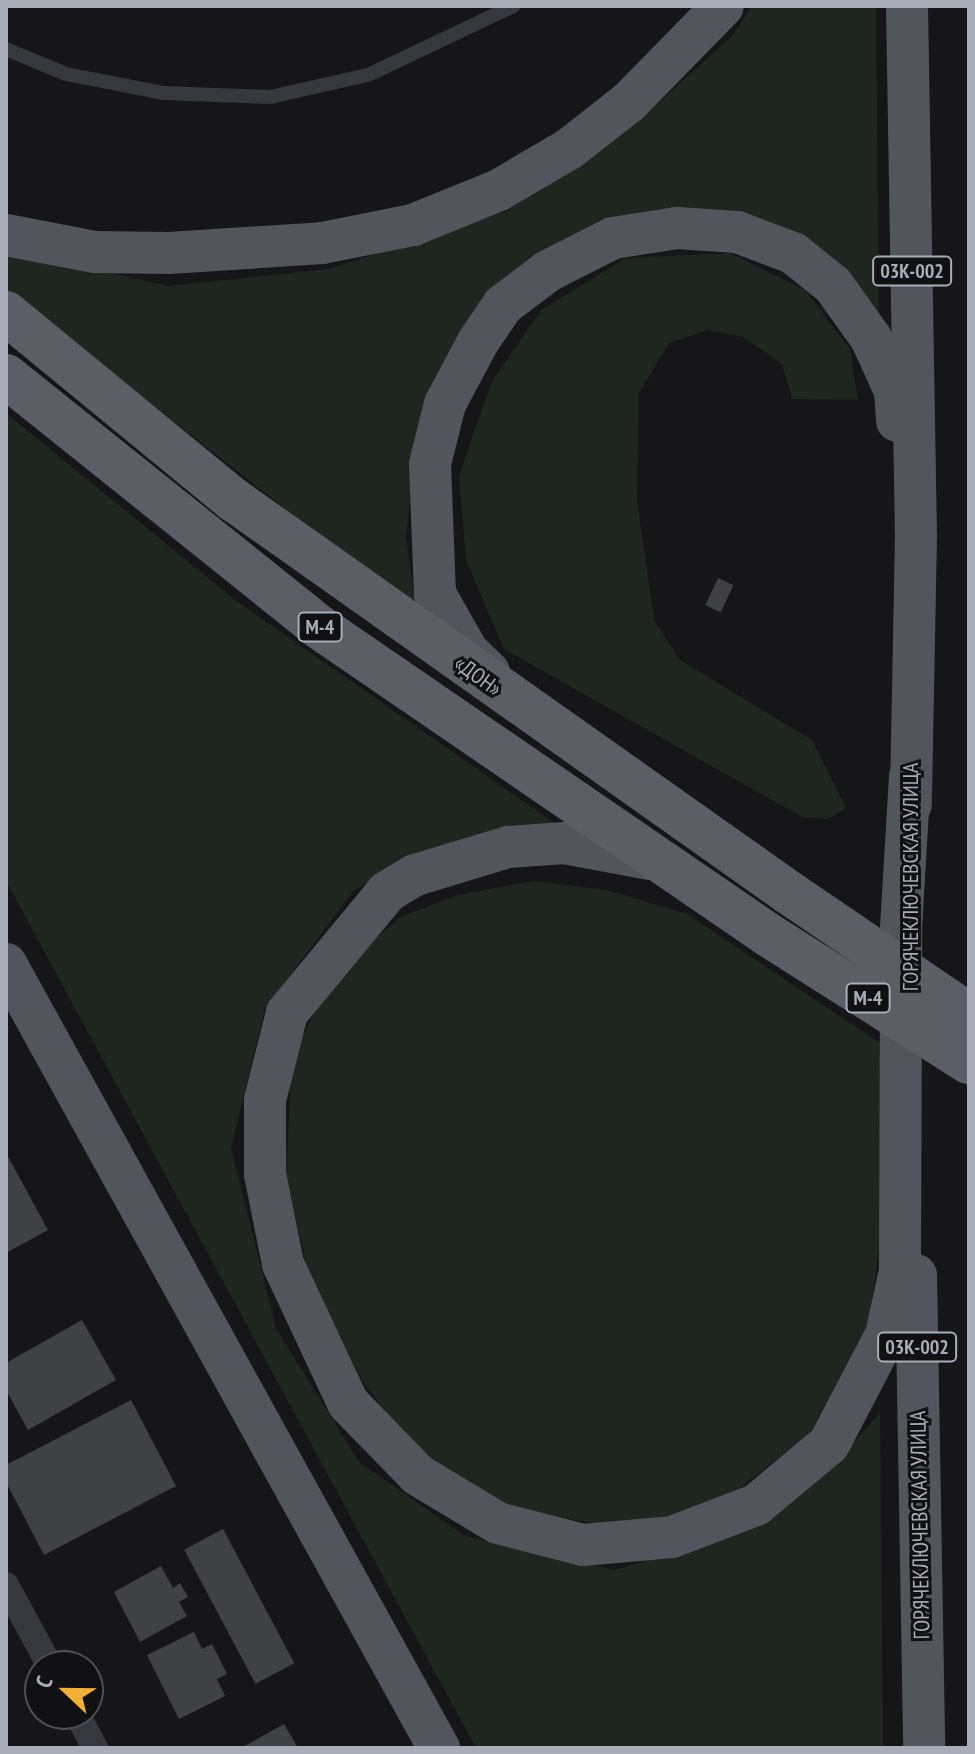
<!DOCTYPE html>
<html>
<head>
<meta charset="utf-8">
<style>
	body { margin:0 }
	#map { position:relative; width:975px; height:1754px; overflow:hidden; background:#161618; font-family:"PT Sans Narrow",sans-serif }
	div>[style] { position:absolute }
	.green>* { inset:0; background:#1e261f }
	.building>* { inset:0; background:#404145; transform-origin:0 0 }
	.service>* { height:14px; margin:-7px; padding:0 7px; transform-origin:7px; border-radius:7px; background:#37383d }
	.minor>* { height:26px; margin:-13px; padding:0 13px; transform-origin:13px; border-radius:13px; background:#37383d }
	.primary>* { height:42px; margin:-21px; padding:0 21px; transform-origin:21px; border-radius:21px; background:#53555c }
	.trunk>* { height:44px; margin:-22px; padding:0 22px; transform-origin:22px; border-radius:22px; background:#5b5e65 }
	.trunk-bridge>* { height:44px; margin:-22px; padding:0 22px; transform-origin:22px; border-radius:22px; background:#5b5e65 }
	span { translate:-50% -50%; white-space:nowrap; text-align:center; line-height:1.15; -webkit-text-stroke:6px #111113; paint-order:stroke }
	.shield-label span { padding:2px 6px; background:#111113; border:2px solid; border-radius:6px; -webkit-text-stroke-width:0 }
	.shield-label { font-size:20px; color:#a8adb8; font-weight:700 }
	.street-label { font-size:22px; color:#a8adb8 }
	.frame { position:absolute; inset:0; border:8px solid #a8adb8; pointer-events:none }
	.north { position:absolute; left:24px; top:1650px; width:80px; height:80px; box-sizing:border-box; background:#111113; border:2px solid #4d4f55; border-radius:50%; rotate:292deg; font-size:22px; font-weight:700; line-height:32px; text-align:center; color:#a8adb8 }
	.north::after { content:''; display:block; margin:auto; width:28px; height:36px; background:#f2b134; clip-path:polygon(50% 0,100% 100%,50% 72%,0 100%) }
</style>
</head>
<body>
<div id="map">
	<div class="green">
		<div style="clip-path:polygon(752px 6px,876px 6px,879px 331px,817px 257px,592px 226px,416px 440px,406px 537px,416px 611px,6px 290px,6px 248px,167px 286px,329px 269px,507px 211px,644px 116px,733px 35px)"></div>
		<div style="clip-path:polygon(730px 253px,805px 290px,850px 349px,858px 400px,792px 399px,782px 364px,743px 337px,708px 330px,669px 343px,639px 393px,637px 500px,654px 620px,680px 660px,812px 740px,846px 808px,828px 819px,802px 817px,504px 649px,466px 560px,459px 476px,491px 383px,541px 310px,626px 258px)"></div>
		<div style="clip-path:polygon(6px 413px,235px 600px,556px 824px,468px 837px,354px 890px,265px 1009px,231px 1148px,276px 1328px,359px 1462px,465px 1536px,614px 1570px,729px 1536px,838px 1460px,880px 1413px,883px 1748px,476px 1748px,6px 881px)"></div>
		<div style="clip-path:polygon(533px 881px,607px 890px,687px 914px,880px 1043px,881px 1235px,867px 1337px,813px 1431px,722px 1502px,623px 1528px,506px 1508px,414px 1448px,363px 1382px,308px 1272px,286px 1176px,292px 1058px,333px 976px,400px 917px,458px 895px)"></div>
	</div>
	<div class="building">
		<div style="left:718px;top:578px;width:17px;height:30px;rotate:25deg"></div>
		<div style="clip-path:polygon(6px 1153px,48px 1230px,6px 1253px)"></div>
		<div style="clip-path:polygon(82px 1320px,116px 1380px,28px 1430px,6px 1390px,6px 1363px)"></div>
		<div style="clip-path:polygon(131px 1400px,176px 1486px,44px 1555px,6px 1482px,6px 1465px)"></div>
		<div style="left:223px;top:1529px;width:152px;height:44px;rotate:62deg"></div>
		<div style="clip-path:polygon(161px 1566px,173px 1588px,180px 1583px,188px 1597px,179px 1602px,187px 1616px,140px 1642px,114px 1592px)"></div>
		<div style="clip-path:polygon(194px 1632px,202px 1649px,212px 1644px,227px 1674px,217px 1679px,225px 1696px,179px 1719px,147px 1655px)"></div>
		<div style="clip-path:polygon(284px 1724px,298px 1748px,241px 1748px)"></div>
	</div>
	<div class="service">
		<div style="left:6px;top:49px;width:65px;rotate:22.6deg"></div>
		<div style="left:66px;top:74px;width:100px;rotate:11deg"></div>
		<div style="left:164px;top:93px;width:106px;rotate:2.2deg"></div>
		<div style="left:270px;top:97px;width:100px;rotate:-12.7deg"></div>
		<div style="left:368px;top:75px;width:161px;rotate:-25.4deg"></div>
	</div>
	<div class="minor">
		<div style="left:6px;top:1585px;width:92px;rotate:61.5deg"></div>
		<div style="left:77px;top:1714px;width:38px;rotate:62deg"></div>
	</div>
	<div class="primary">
		<div style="left:907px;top:6px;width:529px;rotate:89.03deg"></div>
		<div style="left:916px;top:535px;width:270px;rotate:91.1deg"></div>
		<div style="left:6px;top:235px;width:91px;rotate:10.8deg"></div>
		<div style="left:95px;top:252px;width:74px;rotate:0.8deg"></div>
		<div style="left:169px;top:253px;width:153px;rotate:-3.7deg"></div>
		<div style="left:322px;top:243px;width:93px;rotate:-11.2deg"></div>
		<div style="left:413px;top:225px;width:93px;rotate:-22.1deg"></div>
		<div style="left:499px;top:190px;width:81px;rotate:-30.4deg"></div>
		<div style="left:569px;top:149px;width:76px;rotate:-38.1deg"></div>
		<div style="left:629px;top:102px;width:134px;rotate:-45.6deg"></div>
		<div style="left:489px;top:672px;width:29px;rotate:-136deg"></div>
		<div style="left:468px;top:652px;width:67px;rotate:-119.6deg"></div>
		<div style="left:435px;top:594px;width:130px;rotate:-92.2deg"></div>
		<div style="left:430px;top:464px;width:62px;rotate:-76deg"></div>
		<div style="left:445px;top:404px;width:70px;rotate:-62deg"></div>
		<div style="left:478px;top:342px;width:45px;rotate:-56deg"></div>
		<div style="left:503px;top:305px;width:56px;rotate:-37.1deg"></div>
		<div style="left:548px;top:271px;width:73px;rotate:-26.9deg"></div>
		<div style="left:613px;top:238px;width:65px;rotate:-8.9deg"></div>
		<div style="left:677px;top:228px;width:60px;rotate:3.8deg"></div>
		<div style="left:737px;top:232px;width:60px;rotate:20.6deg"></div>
		<div style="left:793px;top:253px;width:51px;rotate:38.7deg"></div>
		<div style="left:833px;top:285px;width:65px;rotate:54.4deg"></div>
		<div style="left:871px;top:338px;width:58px;rotate:65.6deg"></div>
		<div style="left:895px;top:391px;width:30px;rotate:86deg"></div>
		<div style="left:650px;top:859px;width:87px;rotate:-169.5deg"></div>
		<div style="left:564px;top:843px;width:56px;rotate:175.9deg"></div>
		<div style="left:508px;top:847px;width:97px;rotate:163.2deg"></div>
		<div style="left:415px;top:875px;width:33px;rotate:149deg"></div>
		<div style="left:387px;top:892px;width:157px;rotate:129.6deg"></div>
		<div style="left:287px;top:1013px;width:90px;rotate:104.2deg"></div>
		<div style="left:265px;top:1100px;width:74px;rotate:90deg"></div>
		<div style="left:265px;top:1174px;width:92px;rotate:78.7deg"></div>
		<div style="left:283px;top:1264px;width:153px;rotate:64.9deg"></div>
		<div style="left:348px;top:1403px;width:100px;rotate:45.8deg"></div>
		<div style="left:418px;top:1475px;width:93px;rotate:31deg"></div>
		<div style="left:498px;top:1523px;width:88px;rotate:14.5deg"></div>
		<div style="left:583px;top:1545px;width:89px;rotate:-5.1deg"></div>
		<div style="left:672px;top:1537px;width:90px;rotate:-20.9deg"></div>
		<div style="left:756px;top:1505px;width:95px;rotate:-39.9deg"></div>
		<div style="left:829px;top:1444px;width:123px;rotate:-62.4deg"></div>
		<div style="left:886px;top:1335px;width:66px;rotate:-77.7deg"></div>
		<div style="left:900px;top:1271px;width:343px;rotate:-89.8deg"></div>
		<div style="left:901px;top:928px;width:152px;rotate:-86.6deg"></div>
		<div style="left:6px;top:964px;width:896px;rotate:61.09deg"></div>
		<div style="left:916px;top:1275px;width:473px;rotate:89deg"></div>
	</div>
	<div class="trunk">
		<div style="left:6px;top:313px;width:295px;rotate:39.4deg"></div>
		<div style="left:234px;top:500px;width:679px;rotate:35.28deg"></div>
		<div style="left:6px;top:376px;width:401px;rotate:38.7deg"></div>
		<div style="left:319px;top:627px;width:543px;rotate:34.42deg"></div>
	</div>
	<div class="trunk-bridge">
		<div style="left:788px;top:892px;width:219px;rotate:34.2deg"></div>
		<div style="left:767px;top:934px;width:239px;rotate:32.4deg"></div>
	</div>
	<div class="shield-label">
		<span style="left:912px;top:271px">03К-002</span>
		<span style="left:320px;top:627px">М-4</span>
		<span style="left:868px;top:998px">М-4</span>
		<span style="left:917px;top:1347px">03К-002</span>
	</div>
	<div class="street-label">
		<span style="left:478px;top:676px;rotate:36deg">«ДОН»</span>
		<span style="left:911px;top:877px;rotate:-90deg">ГОРЯЧЕКЛЮЧЕВСКАЯ УЛИЦА</span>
		<span style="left:920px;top:1525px;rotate:-91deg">ГОРЯЧЕКЛЮЧЕВСКАЯ УЛИЦА</span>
	</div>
	<div class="frame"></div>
	<div class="north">С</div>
</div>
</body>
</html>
